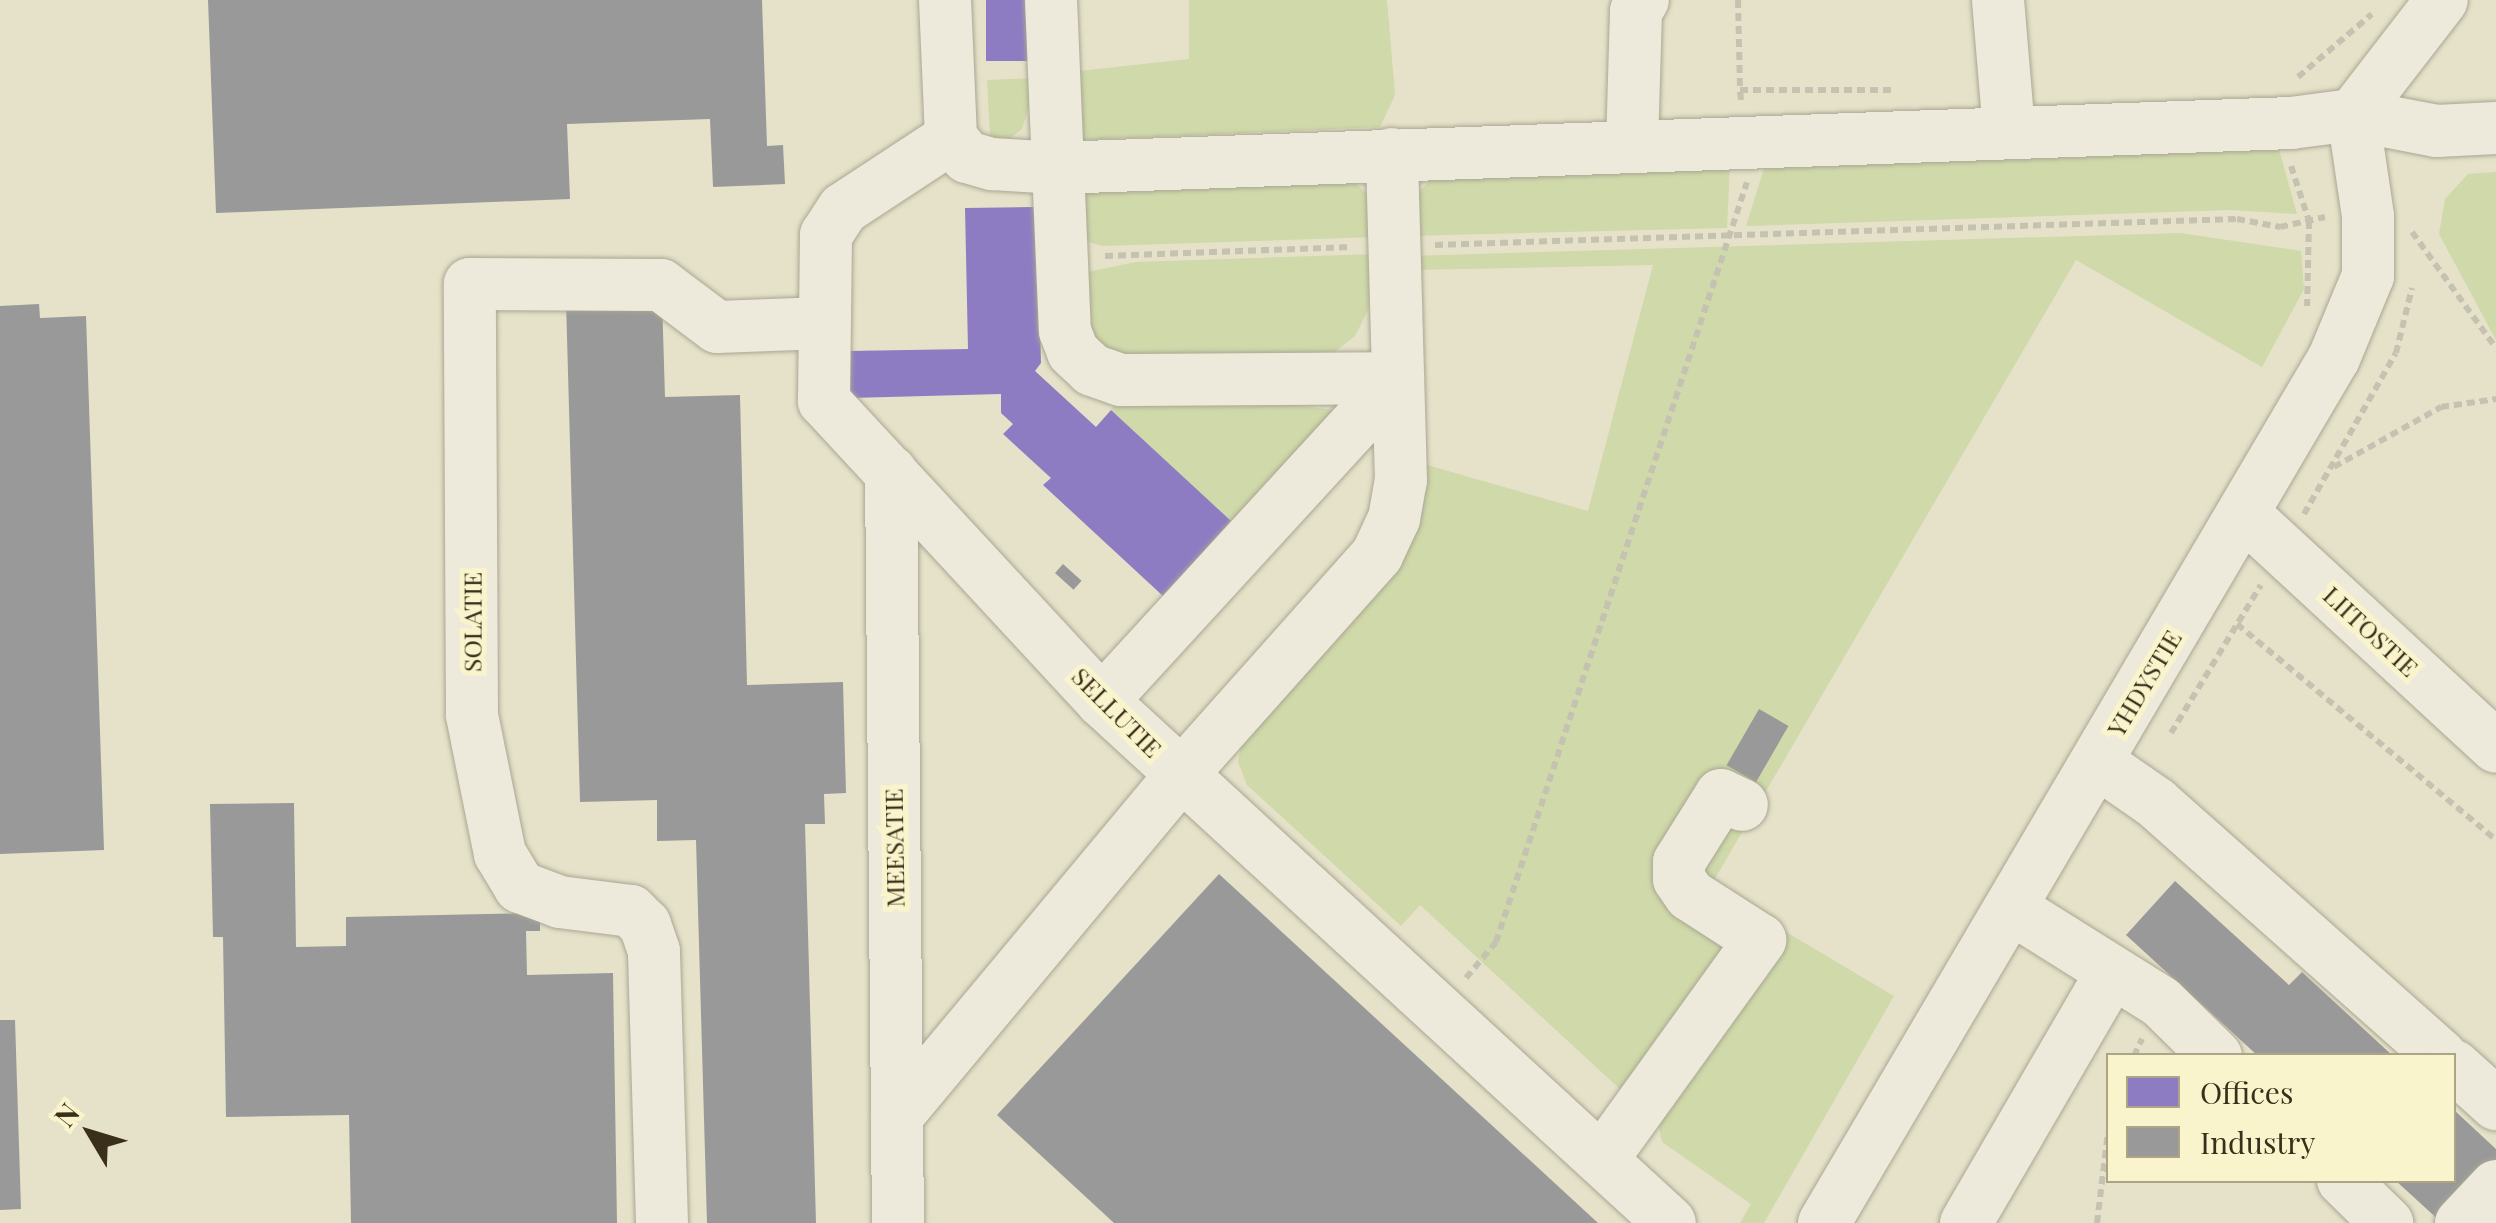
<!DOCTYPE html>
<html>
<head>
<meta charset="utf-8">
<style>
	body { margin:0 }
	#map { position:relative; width:2496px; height:1223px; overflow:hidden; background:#e5e2c9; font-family:"Playfair Display",serif }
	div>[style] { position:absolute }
	.green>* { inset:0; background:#cfd9a9 }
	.offices>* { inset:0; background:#8e7cc3; transform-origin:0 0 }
	.industry>* { inset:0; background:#999; transform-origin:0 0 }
	.path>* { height:6px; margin-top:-3px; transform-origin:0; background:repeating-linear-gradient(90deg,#c5c2b2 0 8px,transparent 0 13px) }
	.roads { filter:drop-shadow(0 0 2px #aaa693) drop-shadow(0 0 2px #aaa693) }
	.minor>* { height:52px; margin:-26px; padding:0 26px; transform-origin:26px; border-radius:26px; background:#edeadb }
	span { translate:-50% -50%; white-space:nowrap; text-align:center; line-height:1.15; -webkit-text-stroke:10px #f9f4cc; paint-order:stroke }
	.street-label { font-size:25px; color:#392f1a }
	.legend { position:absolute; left:2106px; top:1053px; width:350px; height:130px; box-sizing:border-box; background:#f9f4cc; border:2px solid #aca585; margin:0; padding:12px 18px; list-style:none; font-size:30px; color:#392f1a }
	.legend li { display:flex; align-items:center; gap:20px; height:50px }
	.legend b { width:50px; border:2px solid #aca585 }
	.north { position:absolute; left:40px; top:1083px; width:100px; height:100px; -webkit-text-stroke:8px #f9f4cc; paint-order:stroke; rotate:308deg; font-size:28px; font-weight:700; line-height:40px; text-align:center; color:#392f1a }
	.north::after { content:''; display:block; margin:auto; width:35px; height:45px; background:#392f1a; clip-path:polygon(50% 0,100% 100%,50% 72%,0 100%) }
</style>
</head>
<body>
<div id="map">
	<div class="green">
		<div style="clip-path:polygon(1189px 0,1387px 0,1395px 95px,1380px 127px,1084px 140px,1074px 132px,1070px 72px,1189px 59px)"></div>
		<div style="clip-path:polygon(1038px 78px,1022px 129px,1002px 144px,990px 136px,987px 80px)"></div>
		<div style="clip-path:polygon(2279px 149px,2297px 214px,2231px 210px,1746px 226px,1766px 162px)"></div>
		<div style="clip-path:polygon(1730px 164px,1727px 228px,1406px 236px,1416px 196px,1429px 181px,1451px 173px)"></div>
		<div style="clip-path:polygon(2496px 172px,2496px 340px,2439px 234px,2445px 199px,2468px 174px)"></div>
		<div style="clip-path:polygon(1349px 177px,1367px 194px,1374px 237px,1102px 246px,1075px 238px,1077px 205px,1087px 188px)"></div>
		<div style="clip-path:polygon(2180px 233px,2301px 251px,2304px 289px,2262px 367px,2076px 260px,1710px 887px,1894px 996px,1764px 1223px,1740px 1223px,1751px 1204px,1662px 1142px,1658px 1124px,1420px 905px,1401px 926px,1247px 785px,1238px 762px,1241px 745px,1397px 564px,1427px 465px,1588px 511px,1653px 265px,1412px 270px,1410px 256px)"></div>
		<div style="clip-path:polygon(1376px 254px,1368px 310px,1355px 336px,1328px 357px,1120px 359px,1092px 343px,1078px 274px,1136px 262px)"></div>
		<div style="clip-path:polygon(1117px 403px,1277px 403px,1342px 411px,1231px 522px,1111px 410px)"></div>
	</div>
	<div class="offices">
		<div style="left:986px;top:0;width:45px;height:61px"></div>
		<div style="clip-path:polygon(1037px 207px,1041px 363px,1035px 371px,1096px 427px,1111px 410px,1231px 521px,1163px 596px,1043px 485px,1051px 478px,1003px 434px,1013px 424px,1001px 413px,1001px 394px,850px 398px,848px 351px,968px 349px,965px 208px)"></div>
	</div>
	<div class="industry">
		<div style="clip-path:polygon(208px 0,762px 0,767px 146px,783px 145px,785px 184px,713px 187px,710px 119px,567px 124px,570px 199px,216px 213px)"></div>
		<div style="clip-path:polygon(662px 298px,665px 397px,740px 395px,747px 685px,843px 682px,846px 793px,824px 794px,825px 824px,805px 824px,816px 1223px,707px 1223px,696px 840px,657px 841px,657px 800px,580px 802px,566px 301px)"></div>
		<div style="clip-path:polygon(39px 304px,40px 318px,86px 316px,104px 850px,0 854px,0 306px)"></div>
		<div style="left:1063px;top:564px;width:25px;height:12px;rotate:42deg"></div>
		<div style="left:1759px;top:709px;width:34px;height:65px;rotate:30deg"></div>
		<div style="clip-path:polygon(294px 803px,296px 947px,346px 946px,346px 917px,540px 913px,540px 931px,526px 931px,527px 975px,613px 973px,617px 1223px,351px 1223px,349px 1115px,226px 1117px,223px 937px,213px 937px,210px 804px)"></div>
		<div style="clip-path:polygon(1219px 874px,1598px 1223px,1114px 1223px,997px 1115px)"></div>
		<div style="clip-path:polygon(2175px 881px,2289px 985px,2302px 972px,2393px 1056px,2258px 1056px,2126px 935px)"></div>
		<div style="clip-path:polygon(0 1020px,15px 1020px,21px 1209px,0 1210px)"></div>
		<div style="clip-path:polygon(2454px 1110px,2496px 1149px,2496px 1163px,2442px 1223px,2395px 1180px,2454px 1180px)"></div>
	</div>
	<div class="path">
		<div style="left:1738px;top:0;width:90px;rotate:88.7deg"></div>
		<div style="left:2298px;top:77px;width:97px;rotate:-40.4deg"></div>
		<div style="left:1741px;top:100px;width:10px;rotate:-96deg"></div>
		<div style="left:1740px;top:90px;width:153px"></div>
		<div style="left:2291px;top:166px;width:58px;rotate:71.9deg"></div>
		<div style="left:2309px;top:221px;width:85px;rotate:91.3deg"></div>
		<div style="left:2412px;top:232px;width:143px;rotate:54.1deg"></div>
		<div style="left:1435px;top:245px;width:802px;rotate:-1.86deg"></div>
		<div style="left:2237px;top:219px;width:44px;rotate:10.5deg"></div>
		<div style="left:2280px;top:227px;width:46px;rotate:-12.5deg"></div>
		<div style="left:1105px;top:256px;width:247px;rotate:-2.1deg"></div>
		<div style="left:2334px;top:467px;width:123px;rotate:-29.3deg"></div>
		<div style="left:2441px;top:407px;width:56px;rotate:-8.3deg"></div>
		<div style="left:2304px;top:514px;width:185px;rotate:-60.3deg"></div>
		<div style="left:2396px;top:353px;width:67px;rotate:-76.2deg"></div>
		<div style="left:2237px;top:624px;width:337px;rotate:39.8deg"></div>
		<div style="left:2171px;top:733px;width:173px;rotate:-58.7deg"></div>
		<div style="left:1466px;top:978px;width:47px;rotate:-50.2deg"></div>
		<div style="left:1496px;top:942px;width:800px;rotate:-71.72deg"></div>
		<div style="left:2134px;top:1056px;width:19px;rotate:-65deg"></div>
		<div style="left:2097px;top:1223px;width:92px;rotate:-83.1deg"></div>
	</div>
	<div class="roads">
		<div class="minor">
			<div style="left:945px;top:0;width:138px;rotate:87.5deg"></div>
			<div style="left:951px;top:138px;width:25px;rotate:50deg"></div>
			<div style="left:967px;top:157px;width:26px;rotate:16deg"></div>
			<div style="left:992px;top:164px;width:66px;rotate:3.5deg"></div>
			<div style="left:1058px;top:168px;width:1234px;rotate:-2.09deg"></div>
			<div style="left:2291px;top:123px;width:63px;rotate:-7.4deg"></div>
			<div style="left:2353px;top:115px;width:86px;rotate:10.8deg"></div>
			<div style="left:2437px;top:131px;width:59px;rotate:-2.9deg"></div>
			<div style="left:1051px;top:0;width:331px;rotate:87.6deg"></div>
			<div style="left:1065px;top:331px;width:22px;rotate:69deg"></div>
			<div style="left:1073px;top:352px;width:26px;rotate:43deg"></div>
			<div style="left:1092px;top:370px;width:31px;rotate:19deg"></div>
			<div style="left:1121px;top:380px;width:277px;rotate:-0.4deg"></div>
			<div style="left:1998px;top:0;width:130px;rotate:85.2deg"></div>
			<div style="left:2353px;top:115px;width:145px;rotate:-52.3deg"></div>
			<div style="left:951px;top:138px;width:129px;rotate:146.7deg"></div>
			<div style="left:843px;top:209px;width:31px;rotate:123deg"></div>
			<div style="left:826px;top:235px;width:166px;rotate:90.7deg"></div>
			<div style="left:824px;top:401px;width:409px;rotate:47.2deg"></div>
			<div style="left:1102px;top:701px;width:771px;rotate:42.58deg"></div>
			<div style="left:1632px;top:146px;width:135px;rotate:-88.3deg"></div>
			<div style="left:1636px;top:11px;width:13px;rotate:-58deg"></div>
			<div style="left:891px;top:472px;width:751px;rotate:89.47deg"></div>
			<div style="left:2246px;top:516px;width:340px;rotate:42.7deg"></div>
			<div style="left:1102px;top:701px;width:438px;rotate:-47.5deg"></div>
			<div style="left:2097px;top:762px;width:72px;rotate:34.8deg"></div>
			<div style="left:2156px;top:803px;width:381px;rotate:41.6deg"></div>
			<div style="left:2011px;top:908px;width:177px;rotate:32.1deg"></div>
			<div style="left:2161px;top:1002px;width:77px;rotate:44.5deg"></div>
			<div style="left:2454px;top:1066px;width:57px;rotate:42.1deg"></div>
			<div style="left:897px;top:1116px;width:444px;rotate:-50.2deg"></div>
			<div style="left:1181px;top:775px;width:295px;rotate:-48.3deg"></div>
			<div style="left:1377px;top:555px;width:40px;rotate:-65deg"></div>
			<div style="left:1394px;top:519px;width:39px;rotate:-80deg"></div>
			<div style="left:1401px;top:481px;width:327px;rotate:-91.6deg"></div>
			<div style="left:1603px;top:1158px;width:269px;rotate:-54.2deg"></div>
			<div style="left:1760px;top:940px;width:83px;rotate:-147.3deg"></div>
			<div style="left:1690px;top:895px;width:19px;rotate:-125deg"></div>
			<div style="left:1679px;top:879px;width:17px;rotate:-90deg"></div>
			<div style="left:1679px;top:862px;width:79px;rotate:-57.9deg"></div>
			<div style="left:1721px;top:795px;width:23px;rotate:25deg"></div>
			<div style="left:2343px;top:1180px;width:62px;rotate:44.3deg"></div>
			<div style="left:662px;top:1223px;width:272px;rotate:-91.7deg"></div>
			<div style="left:654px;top:951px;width:28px;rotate:-109deg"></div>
			<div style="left:645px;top:925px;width:20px;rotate:-135deg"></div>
			<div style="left:631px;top:911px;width:72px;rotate:-172.8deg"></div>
			<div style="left:560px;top:902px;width:43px;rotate:-159.4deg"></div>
			<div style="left:520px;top:887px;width:39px;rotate:-121deg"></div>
			<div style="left:500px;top:854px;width:142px;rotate:-101.4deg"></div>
			<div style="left:472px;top:715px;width:431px;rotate:-90.3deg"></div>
			<div style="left:470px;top:284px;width:191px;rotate:0.3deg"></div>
			<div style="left:661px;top:285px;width:70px;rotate:36.9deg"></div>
			<div style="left:717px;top:327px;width:108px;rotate:-2.1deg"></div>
			<div style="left:1824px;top:1223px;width:1004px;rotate:-59.48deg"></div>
			<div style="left:2334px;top:358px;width:89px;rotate:-67.5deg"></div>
			<div style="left:2368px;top:276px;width:60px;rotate:-90deg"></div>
			<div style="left:2368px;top:216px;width:102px;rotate:-98.4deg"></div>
			<div style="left:1966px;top:1223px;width:290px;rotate:-59.8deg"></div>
			<div style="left:2461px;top:1223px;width:51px;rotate:-46.6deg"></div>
		</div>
	</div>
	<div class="street-label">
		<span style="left:472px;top:622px;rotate:-90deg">SOLATIE</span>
		<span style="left:2371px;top:631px;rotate:43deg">LIITOSTIE</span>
		<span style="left:2144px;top:683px;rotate:-59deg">YHDYSTIE</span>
		<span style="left:1117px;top:712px;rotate:45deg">SELLUTIE</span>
		<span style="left:894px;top:848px;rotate:-91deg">MEESATIE</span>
	</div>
	<ul class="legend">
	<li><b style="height:28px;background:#8e7cc3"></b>Offices</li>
	<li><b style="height:28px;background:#999"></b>Industry</li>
	</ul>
	<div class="north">N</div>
</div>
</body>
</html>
